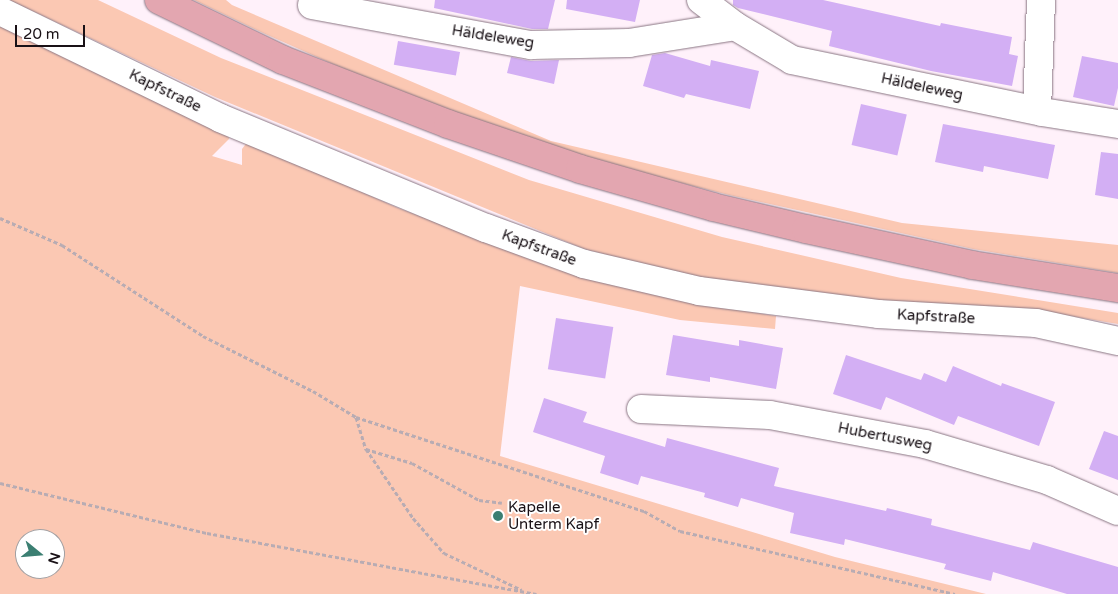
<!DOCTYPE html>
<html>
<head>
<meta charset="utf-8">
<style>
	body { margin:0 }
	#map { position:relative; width:1118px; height:594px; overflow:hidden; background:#fff1fa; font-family:"Varela Round",sans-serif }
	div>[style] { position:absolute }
	.green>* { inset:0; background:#fbc8b3 }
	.building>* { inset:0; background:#d3aff4; transform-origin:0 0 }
	.path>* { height:3px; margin-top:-1.5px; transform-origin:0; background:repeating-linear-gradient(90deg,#b8acb3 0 4px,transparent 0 6.5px) }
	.roads { filter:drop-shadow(0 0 1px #8a7683) drop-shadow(0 0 1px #8a7683) }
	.minor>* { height:28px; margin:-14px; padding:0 14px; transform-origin:14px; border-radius:14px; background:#fff }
	.major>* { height:28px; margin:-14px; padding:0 14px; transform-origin:14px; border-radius:14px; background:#e3a6b0 }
	.dots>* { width:14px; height:14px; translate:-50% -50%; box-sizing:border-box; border:2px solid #fff; border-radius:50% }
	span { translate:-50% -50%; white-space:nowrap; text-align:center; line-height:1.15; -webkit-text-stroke:4px #fff; paint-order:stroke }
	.street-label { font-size:15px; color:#191116 }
	.poi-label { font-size:15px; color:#191116 }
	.left { translate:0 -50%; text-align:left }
	.north { position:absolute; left:15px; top:529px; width:50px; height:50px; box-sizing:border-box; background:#fff; border:1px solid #a3a0a2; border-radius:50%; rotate:107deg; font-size:14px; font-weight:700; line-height:20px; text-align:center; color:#191116 }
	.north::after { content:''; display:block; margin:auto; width:18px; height:22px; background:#3b7f72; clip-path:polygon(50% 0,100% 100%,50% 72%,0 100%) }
	.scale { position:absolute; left:15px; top:25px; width:70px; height:22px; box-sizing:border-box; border:2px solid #191116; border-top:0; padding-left:6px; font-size:15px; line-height:18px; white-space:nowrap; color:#191116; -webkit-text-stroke:4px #fff; paint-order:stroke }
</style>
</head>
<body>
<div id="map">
	<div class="green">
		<div style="clip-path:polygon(9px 0,98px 0,221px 58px,529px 180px,722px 237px,901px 278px,1118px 313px,1118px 324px,1028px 309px,896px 302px,714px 283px,584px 249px,215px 97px)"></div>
		<div style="clip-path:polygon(194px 0,226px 0,232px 5px,551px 141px,902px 223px,1118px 245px,1118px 273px,973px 249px,729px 195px,558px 152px,436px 110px,263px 33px)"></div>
		<div style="clip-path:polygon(evenodd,0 24px,228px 131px,229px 139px,212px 156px,242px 165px,242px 149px,248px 141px,398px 208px,585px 276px,704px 304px,776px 316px,775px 329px,680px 320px,520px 286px,500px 456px,835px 557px,986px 594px,0 594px,0 24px,25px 539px,55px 539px,55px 569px,25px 569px,25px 539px)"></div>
	</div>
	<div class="building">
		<div style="clip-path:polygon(435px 0,555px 0,548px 29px,532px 29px,434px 8px)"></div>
		<div style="clip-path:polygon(567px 0,640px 0,635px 22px,566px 9px)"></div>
		<div style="clip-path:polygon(733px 0,823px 0,940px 26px,941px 23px,1012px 37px,1009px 54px,1018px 56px,1012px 86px,931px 71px,829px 46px,832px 31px,738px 8px,733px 5px)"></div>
		<div style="left:398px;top:41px;width:63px;height:24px;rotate:10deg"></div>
		<div style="clip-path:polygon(665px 53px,710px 66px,711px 60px,759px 71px,750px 109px,686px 94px,684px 98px,643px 86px,652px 55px)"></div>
		<div style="clip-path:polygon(1082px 56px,1118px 63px,1118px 88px,1114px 106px,1073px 97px)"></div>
		<div style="clip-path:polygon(511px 57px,531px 61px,559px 60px,554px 84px,507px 73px)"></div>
		<div style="left:861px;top:104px;width:47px;height:42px;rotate:13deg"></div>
		<div style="clip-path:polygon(943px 124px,1055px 145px,1048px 179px,984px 166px,983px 172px,935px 162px)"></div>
		<div style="clip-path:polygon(1101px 152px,1118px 154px,1118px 199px,1095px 195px)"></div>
		<div style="left:556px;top:318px;width:58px;height:52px;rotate:9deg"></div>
		<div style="clip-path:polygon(673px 335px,739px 346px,739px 340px,783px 348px,776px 389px,710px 377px,710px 382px,666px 375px)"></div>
		<div style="clip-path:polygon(846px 355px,921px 380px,924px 373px,946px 382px,953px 366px,1001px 386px,1002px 383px,1055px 402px,1039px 446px,958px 416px,954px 425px,886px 397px,881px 410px,833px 394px)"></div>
		<div style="clip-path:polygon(544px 398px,587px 412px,583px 422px,665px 447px,667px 438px,779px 468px,774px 486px,886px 511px,887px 508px,932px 519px,931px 525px,1030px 550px,1033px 542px,1118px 567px,1118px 594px,1067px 594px,993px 572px,991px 581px,944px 569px,946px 564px,845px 539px,844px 545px,790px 533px,794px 513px,741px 498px,738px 507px,704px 497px,705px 493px,641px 476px,638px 485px,600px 473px,605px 456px,533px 432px)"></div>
		<div style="clip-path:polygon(1104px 431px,1118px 436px,1118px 480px,1089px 469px)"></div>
	</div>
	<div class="path">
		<div style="left:0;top:218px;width:68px;rotate:23.5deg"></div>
		<div style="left:62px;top:245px;width:168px;rotate:32.8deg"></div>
		<div style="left:203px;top:336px;width:123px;rotate:26.6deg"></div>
		<div style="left:313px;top:391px;width:50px;rotate:31.2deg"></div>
		<div style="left:356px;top:417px;width:34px;rotate:73deg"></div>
		<div style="left:366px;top:449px;width:83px;rotate:55.7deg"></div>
		<div style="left:413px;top:518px;width:47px;rotate:48.5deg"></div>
		<div style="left:444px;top:553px;width:86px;rotate:25.4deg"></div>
		<div style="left:356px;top:417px;width:303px;rotate:18.1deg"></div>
		<div style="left:644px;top:511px;width:41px;rotate:29.1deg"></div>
		<div style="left:680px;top:531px;width:282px;rotate:12.9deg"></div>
		<div style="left:366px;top:449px;width:48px;rotate:16.9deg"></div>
		<div style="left:412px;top:463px;width:77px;rotate:28.9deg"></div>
		<div style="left:479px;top:500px;width:23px;rotate:7deg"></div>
		<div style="left:0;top:483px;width:213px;rotate:13.6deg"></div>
		<div style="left:207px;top:533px;width:335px;rotate:10.5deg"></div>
	</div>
	<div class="roads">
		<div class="minor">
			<div style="left:701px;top:0;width:43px;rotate:37.4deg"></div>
			<div style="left:735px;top:26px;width:66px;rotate:30.8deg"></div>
			<div style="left:792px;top:60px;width:255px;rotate:11.7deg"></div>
			<div style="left:1042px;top:112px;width:77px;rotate:9deg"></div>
			<div style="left:312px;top:5px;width:223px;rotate:10.4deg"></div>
			<div style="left:531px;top:45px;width:98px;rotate:-1.2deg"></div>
			<div style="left:629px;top:43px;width:107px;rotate:-9.1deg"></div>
			<div style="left:0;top:11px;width:245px;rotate:25.9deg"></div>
			<div style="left:220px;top:118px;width:288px;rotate:22.5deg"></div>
			<div style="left:486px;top:228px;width:104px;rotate:20.2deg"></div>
			<div style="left:584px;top:264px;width:118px;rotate:13.2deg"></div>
			<div style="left:699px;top:291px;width:180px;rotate:7.3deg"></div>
			<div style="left:878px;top:314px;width:158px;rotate:3.3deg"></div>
			<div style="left:1036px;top:323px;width:84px;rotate:12.4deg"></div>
			<div style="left:1037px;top:110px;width:110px;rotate:-87.9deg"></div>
			<div style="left:641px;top:409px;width:129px;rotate:2.7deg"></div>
			<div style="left:770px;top:415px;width:158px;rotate:10.6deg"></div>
			<div style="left:925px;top:444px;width:127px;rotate:16.4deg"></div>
			<div style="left:1047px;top:480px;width:77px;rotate:23.6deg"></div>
		</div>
		<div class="major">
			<div style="left:159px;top:0;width:138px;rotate:25.8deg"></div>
			<div style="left:283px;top:60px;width:177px;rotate:21.2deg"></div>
			<div style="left:448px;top:124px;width:139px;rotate:18.8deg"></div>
			<div style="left:580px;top:169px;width:138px;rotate:15.9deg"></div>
			<div style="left:713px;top:207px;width:96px;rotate:13.3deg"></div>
			<div style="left:806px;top:229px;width:170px;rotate:12.2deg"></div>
			<div style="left:972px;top:265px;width:148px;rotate:9deg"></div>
		</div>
	</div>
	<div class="dots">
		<div style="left:498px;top:516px;background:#3b7f72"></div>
	</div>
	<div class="street-label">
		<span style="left:493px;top:37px;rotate:9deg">Häldeleweg</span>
		<span style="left:922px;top:87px;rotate:12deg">Häldeleweg</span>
		<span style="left:165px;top:91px;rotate:26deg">Kapfstraße</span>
		<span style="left:539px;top:248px;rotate:20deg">Kapfstraße</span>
		<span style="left:936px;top:317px;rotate:3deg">Kapfstraße</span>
		<span style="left:885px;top:437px;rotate:11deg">Hubertusweg</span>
	</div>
	<div class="poi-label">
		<span class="left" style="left:508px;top:516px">Kapelle<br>Unterm Kapf</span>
	</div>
	<div class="north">N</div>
	<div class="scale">20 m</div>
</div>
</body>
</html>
